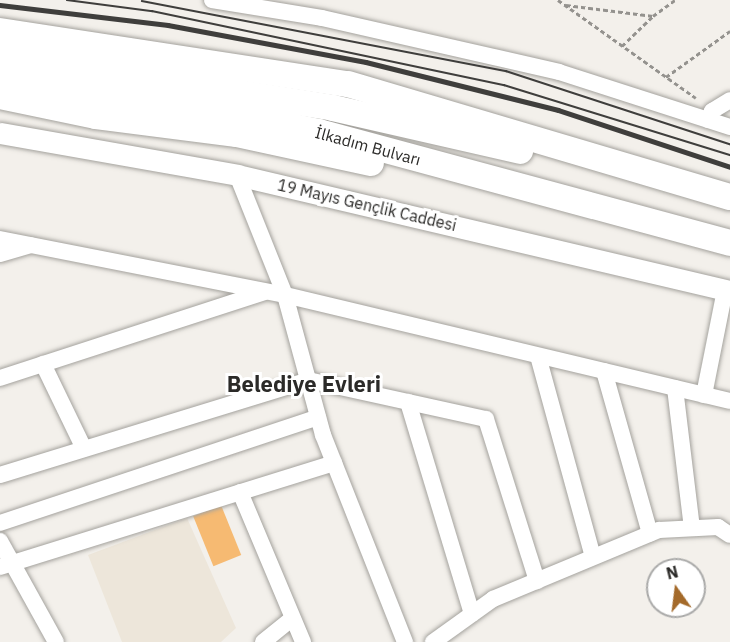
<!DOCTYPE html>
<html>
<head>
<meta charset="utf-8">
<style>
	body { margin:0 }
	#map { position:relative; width:730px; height:642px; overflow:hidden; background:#f3f0eb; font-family:"IBM Plex Sans",sans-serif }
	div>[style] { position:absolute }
	.built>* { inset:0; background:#ede6da }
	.building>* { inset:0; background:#f6ba72; transform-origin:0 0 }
	.path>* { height:3px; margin-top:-1.5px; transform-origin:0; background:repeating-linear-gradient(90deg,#94928e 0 4.5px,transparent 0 7.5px) }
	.roads { filter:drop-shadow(0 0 2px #a4a29d) drop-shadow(0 0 2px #a4a29d) }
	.minor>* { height:16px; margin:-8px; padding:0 8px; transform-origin:8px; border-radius:8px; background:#fff }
	.major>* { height:21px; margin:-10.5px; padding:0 10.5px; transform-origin:10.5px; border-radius:10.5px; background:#fff }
	.highway>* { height:26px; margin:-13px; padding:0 13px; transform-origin:13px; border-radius:13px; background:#fff }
	.tram>* { height:1.5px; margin:-0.75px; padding:0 0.75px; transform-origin:0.75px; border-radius:0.75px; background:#3f3e3c }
	.rail>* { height:4.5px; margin:-2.25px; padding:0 2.25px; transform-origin:2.25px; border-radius:2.25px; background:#3f3e3c }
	span { translate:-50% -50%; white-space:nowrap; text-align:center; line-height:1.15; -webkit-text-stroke:6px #fff; paint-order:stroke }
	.street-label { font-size:16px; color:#2b2a28 }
	.district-label { font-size:22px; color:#2b2a28; font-weight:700 }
	.north { position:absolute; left:646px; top:558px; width:60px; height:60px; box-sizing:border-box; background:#fff; border:2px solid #aaaaa9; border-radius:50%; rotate:346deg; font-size:16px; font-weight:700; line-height:24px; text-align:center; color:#2b2a28 }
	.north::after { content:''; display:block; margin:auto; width:21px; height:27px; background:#a46a2a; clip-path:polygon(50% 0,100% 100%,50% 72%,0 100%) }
</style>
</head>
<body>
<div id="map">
	<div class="built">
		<div style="clip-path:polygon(187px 518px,236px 628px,221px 642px,122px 642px,88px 555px)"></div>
	</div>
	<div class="building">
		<div style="left:221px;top:505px;width:54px;height:30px;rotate:68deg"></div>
	</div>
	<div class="path">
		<div style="left:558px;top:0;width:169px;rotate:35.4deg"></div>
		<div style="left:566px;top:5px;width:88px;rotate:7.2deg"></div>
		<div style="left:653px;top:16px;width:27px;rotate:-36deg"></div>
		<div style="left:622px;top:46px;width:43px;rotate:-44.1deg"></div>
		<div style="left:666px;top:77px;width:79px;rotate:-35.7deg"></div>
	</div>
	<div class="roads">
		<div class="minor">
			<div style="left:212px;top:0;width:111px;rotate:9.3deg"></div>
			<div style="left:322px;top:18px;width:243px;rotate:12.8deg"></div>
			<div style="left:559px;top:72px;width:180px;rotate:17.8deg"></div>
			<div style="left:708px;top:120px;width:10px;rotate:-66deg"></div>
			<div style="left:712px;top:111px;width:21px;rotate:-31deg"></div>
			<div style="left:237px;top:175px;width:129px;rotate:68.2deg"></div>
			<div style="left:285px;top:295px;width:145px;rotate:74.8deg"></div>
			<div style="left:323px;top:435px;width:223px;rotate:68.4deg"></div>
			<div style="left:0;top:239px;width:290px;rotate:11.1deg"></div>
			<div style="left:285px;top:295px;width:457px;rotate:13.4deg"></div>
			<div style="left:0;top:254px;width:32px;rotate:-16deg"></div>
			<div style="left:538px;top:356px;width:208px;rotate:74.7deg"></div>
			<div style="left:43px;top:364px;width:94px;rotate:64.2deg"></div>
			<div style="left:604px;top:371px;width:169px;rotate:74.2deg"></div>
			<div style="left:0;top:378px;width:278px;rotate:-18deg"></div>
			<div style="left:675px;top:388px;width:141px;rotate:83.1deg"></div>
			<div style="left:704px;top:395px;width:107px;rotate:-78.7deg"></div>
			<div style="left:408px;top:402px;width:221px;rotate:73.2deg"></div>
			<div style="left:0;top:475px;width:322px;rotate:-17.1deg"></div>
			<div style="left:308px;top:380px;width:182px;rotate:12.4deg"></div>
			<div style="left:486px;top:419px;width:170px;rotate:72.5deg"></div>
			<div style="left:240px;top:492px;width:163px;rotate:67.2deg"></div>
			<div style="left:0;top:523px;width:335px;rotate:-18.4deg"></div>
			<div style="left:0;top:541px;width:115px;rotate:61deg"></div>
			<div style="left:0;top:567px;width:350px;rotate:-17.3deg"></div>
			<div style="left:263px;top:642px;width:36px;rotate:-39deg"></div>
			<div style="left:433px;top:642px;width:74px;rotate:-35.6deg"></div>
			<div style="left:493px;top:599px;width:180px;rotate:-22.6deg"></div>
			<div style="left:659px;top:530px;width:59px;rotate:-2.9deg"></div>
			<div style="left:718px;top:527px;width:14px;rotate:34deg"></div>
		</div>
		<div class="major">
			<div style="left:0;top:133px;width:241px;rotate:10deg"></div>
			<div style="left:237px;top:175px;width:506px;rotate:13.24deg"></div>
		</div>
		<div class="highway">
			<div style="left:0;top:31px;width:352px;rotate:8.7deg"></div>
			<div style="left:348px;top:84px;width:398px;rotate:16.5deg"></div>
			<div style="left:0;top:55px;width:337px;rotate:9deg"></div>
			<div style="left:333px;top:108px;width:192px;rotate:12.9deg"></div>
			<div style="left:0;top:78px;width:162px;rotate:7.8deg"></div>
			<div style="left:160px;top:100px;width:162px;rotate:11.4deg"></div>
			<div style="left:319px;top:132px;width:426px;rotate:15.1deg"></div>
			<div style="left:0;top:96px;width:98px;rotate:11.8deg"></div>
			<div style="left:96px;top:116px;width:142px;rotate:7.3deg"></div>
			<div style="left:237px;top:134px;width:137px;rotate:12.2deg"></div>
		</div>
	</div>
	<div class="tram">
		<div style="left:67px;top:0;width:86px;rotate:7.4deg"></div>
		<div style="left:152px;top:11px;width:360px;rotate:11.9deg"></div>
		<div style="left:504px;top:85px;width:237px;rotate:17.2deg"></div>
		<div style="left:142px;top:1px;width:371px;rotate:10.9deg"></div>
		<div style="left:506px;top:71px;width:236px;rotate:18.1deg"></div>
	</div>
	<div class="rail">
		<div style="left:0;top:5px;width:169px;rotate:6.8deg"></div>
		<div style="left:168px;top:25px;width:201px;rotate:10.6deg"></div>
		<div style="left:366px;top:62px;width:198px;rotate:14deg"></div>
		<div style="left:558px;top:110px;width:181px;rotate:18.3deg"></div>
	</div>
	<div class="street-label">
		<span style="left:368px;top:146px;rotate:15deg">İlkadım Bulvarı</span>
		<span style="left:367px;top:205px;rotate:13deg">19 Mayıs Gençlik Caddesi</span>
	</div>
	<div class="district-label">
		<span style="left:304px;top:384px">Belediye Evleri</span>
	</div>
	<div class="north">N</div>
</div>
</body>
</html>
